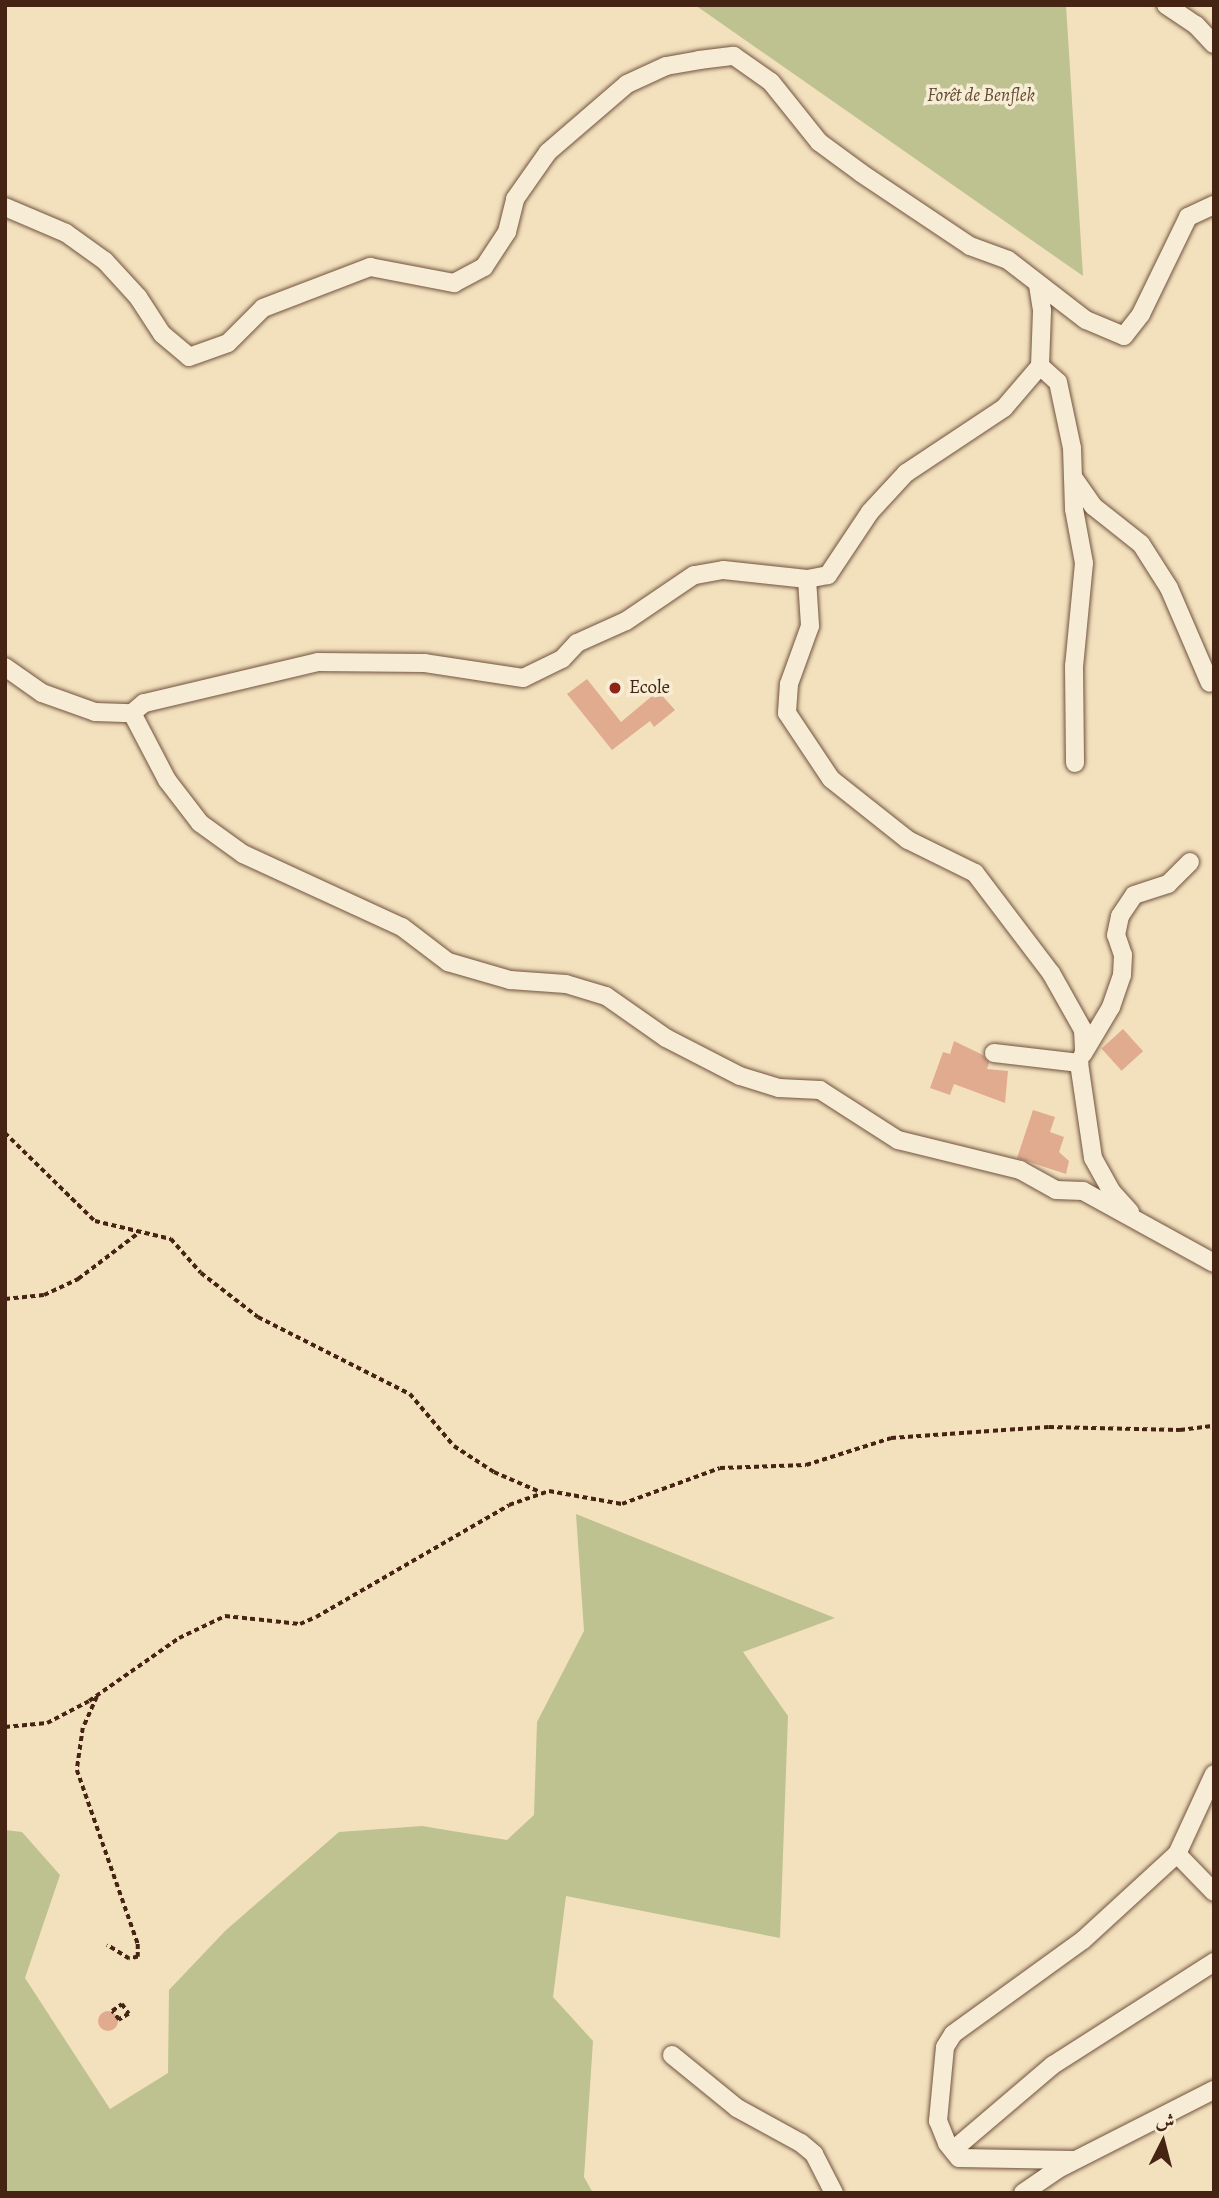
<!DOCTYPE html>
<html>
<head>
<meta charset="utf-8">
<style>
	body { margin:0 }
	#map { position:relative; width:1219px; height:2198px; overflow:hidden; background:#f3e1be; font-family:Alegreya,Amiri,serif }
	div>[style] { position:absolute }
	.green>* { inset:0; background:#bdc290 }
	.building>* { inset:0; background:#e1ab90; transform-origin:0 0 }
	.round { border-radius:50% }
	.path>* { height:3.5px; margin-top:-1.75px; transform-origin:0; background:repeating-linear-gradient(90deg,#462413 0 5px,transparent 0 8.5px) }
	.roads { filter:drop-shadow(0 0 2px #71533e) drop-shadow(0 0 2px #71533e) }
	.minor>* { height:18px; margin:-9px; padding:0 9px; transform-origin:9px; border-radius:9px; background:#f7ecd5 }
	.dots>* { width:19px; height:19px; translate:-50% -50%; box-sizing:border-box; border:4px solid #f7ecd5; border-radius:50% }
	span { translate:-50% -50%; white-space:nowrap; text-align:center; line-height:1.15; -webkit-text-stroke:7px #f7ecd5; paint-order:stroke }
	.park-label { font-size:19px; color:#644c32; font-style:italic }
	.poi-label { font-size:19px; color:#462413 }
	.left { translate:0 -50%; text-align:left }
	.frame { position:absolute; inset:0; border:7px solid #462413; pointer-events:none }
	.north { position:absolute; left:1128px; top:2107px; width:70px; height:70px; -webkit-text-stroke:5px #f7ecd5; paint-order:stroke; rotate:6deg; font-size:19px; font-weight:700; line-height:28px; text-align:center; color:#462413 }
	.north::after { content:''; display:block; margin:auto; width:24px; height:32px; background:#462413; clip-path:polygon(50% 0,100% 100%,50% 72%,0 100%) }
</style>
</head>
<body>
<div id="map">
	<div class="green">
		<div style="clip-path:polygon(695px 5px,1066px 5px,1083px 276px)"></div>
		<div style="clip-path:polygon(576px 1514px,835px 1618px,743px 1652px,788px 1716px,780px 1938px,566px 1896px,553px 1997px,593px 2041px,584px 2177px,593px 2193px,5px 2193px,5px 1830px,22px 1832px,60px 1875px,25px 1978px,110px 2109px,168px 2073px,169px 1990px,225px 1931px,339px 1832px,422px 1826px,507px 1840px,534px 1815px,537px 1722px,584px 1631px)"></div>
	</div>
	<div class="building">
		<div style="clip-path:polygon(587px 679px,621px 722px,658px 691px,675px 710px,654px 727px,650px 721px,612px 750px,567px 694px)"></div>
		<div style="left:1123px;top:1029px;width:30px;height:29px;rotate:48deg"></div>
		<div style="clip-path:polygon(954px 1041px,983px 1055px,989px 1063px,987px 1069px,1008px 1071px,1005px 1103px,954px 1084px,950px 1095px,930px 1088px,943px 1052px,950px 1054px)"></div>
		<div style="clip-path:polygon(1033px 1110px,1055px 1117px,1050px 1132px,1064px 1137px,1059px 1152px,1069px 1161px,1066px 1174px,1017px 1158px)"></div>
		<div class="round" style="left:98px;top:2011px;width:20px;height:20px"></div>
	</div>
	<div class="path">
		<div style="left:5px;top:1133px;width:126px;rotate:44.4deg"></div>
		<div style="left:95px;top:1221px;width:78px;rotate:13.3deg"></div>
		<div style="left:171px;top:1239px;width:45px;rotate:48.6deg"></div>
		<div style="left:201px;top:1273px;width:72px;rotate:37.7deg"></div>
		<div style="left:258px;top:1317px;width:170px;rotate:26.9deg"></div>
		<div style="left:410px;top:1394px;width:68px;rotate:49.8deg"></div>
		<div style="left:454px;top:1446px;width:48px;rotate:33deg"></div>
		<div style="left:494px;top:1472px;width:50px;rotate:23.5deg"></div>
		<div style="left:5px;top:1299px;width:39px;rotate:-6deg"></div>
		<div style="left:44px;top:1295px;width:38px;rotate:-25deg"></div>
		<div style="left:78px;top:1279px;width:74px;rotate:-37.3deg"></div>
		<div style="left:97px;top:1697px;width:34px;rotate:114deg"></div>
		<div style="left:83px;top:1728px;width:42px;rotate:98.1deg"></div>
		<div style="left:77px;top:1770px;width:184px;rotate:70.7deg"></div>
		<div style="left:138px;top:1944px;width:13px;rotate:90deg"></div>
		<div style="left:138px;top:1957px;width:9px;rotate:167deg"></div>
		<div style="left:129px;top:1959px;width:26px;rotate:-148deg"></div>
		<div style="left:5px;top:1727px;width:42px;rotate:-5.4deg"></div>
		<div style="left:47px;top:1723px;width:47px;rotate:-27.6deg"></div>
		<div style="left:89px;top:1701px;width:110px;rotate:-35deg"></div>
		<div style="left:179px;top:1638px;width:51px;rotate:-25.6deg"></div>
		<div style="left:225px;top:1616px;width:75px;rotate:6.1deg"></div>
		<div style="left:300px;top:1624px;width:17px;rotate:-24deg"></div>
		<div style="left:316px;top:1617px;width:223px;rotate:-30.1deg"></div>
		<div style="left:509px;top:1505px;width:42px;rotate:-19.3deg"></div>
		<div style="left:549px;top:1491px;width:74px;rotate:10.1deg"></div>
		<div style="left:622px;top:1504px;width:104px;rotate:-20.2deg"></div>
		<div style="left:720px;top:1468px;width:86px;rotate:-2deg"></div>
		<div style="left:806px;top:1465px;width:89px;rotate:-17.6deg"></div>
		<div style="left:891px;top:1438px;width:158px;rotate:-4deg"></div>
		<div style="left:1049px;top:1427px;width:131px;rotate:1.3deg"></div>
		<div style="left:1180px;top:1430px;width:34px;rotate:-7deg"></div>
		<div style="left:122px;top:2004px;width:12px;rotate:55deg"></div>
		<div style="left:129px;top:2014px;width:12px;rotate:149deg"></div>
		<div style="left:119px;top:2020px;width:11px;rotate:-128deg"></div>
		<div style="left:112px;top:2011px;width:12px;rotate:-35deg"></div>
	</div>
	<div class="roads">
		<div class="minor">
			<div style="left:1166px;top:5px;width:36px;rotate:34deg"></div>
			<div style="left:1196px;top:25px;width:26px;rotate:47deg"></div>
			<div style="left:5px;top:207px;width:66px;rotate:23.1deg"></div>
			<div style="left:66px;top:233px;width:48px;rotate:35.7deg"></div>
			<div style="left:105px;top:261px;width:49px;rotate:47.5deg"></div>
			<div style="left:138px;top:297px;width:44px;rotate:57deg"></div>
			<div style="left:162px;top:334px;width:35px;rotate:40deg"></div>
			<div style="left:189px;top:357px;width:41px;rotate:-19.7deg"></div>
			<div style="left:228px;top:343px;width:49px;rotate:-45deg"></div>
			<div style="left:263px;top:308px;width:115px;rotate:-21deg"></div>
			<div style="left:370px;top:267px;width:86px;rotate:10.8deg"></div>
			<div style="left:454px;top:283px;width:34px;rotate:-28deg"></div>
			<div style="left:484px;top:267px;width:42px;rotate:-56.7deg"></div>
			<div style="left:507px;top:232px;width:34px;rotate:-76deg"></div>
			<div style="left:515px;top:199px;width:57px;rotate:-54.9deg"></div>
			<div style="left:548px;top:152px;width:104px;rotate:-40.7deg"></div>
			<div style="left:627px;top:84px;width:43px;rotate:-24.8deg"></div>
			<div style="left:666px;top:66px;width:34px;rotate:-10deg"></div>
			<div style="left:699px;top:60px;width:35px;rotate:-7deg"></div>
			<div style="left:734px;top:56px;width:45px;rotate:35.1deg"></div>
			<div style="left:771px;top:82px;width:77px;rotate:51.3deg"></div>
			<div style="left:819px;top:142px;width:52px;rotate:36.4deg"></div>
			<div style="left:861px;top:173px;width:131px;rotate:33.8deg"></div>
			<div style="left:970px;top:246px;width:40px;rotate:20.2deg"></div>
			<div style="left:1008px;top:260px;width:98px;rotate:37.6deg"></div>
			<div style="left:1086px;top:320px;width:41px;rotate:22.8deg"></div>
			<div style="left:1124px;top:336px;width:28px;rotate:-52deg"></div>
			<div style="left:1141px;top:314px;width:108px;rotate:-64.1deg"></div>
			<div style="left:1188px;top:217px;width:29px;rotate:-25deg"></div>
			<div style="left:1038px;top:285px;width:26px;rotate:81deg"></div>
			<div style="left:1042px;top:311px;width:55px;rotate:92.1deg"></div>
			<div style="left:1040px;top:366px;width:55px;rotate:130.6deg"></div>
			<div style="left:1004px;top:408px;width:118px;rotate:146.4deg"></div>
			<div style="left:906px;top:473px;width:53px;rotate:132.7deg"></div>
			<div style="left:870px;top:512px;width:76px;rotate:123.7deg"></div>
			<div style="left:828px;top:575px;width:21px;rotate:169deg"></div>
			<div style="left:807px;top:579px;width:84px;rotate:-173.9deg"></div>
			<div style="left:723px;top:570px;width:29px;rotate:170deg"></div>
			<div style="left:694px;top:575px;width:82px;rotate:145.9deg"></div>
			<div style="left:626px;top:621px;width:54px;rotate:155.8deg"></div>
			<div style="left:577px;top:643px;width:22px;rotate:133deg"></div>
			<div style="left:562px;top:659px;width:43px;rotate:154deg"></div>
			<div style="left:523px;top:678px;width:99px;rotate:-171.3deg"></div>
			<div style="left:425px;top:663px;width:107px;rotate:-179.5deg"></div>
			<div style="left:318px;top:662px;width:179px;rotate:166.7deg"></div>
			<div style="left:144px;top:703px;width:16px;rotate:140deg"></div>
			<div style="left:132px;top:713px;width:76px;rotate:62.4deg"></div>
			<div style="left:167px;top:780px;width:54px;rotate:52.5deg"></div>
			<div style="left:200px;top:823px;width:53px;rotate:35.8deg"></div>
			<div style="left:243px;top:854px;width:175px;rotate:24.7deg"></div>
			<div style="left:402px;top:927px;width:58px;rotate:37.3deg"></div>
			<div style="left:448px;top:962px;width:65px;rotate:16.2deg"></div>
			<div style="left:510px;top:980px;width:56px;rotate:4.1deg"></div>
			<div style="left:566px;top:984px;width:42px;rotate:16.7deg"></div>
			<div style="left:606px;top:996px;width:73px;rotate:35deg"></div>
			<div style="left:666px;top:1038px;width:83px;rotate:27.2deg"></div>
			<div style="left:740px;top:1076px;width:41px;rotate:17.1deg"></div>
			<div style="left:779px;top:1088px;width:41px;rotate:2.8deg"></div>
			<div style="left:820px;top:1090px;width:93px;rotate:32.7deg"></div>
			<div style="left:898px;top:1140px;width:126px;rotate:13.8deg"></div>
			<div style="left:1020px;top:1170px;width:41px;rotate:29.1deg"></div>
			<div style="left:1056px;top:1190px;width:27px;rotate:2deg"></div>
			<div style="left:1083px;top:1191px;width:149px;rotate:28.8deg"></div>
			<div style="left:1040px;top:366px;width:24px;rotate:42deg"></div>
			<div style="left:1058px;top:382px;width:67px;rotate:78deg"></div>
			<div style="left:1072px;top:448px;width:61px;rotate:88.1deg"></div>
			<div style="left:1074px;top:509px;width:55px;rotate:79.5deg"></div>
			<div style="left:1084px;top:563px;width:103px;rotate:95.5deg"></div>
			<div style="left:1074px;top:666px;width:97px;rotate:89.4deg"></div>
			<div style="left:1075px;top:480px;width:32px;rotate:55deg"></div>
			<div style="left:1093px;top:506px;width:61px;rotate:38.4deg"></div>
			<div style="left:1141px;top:544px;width:52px;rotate:57.5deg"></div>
			<div style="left:1169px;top:588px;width:103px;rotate:66.7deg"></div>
			<div style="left:807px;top:579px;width:47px;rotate:86.3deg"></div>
			<div style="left:810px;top:626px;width:62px;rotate:109.9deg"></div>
			<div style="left:789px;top:684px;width:29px;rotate:94deg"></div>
			<div style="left:787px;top:713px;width:79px;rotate:56.3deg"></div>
			<div style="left:831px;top:779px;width:98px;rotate:38.4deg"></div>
			<div style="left:908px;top:840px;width:75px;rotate:26.2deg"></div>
			<div style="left:975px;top:873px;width:126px;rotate:52.8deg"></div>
			<div style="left:1051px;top:973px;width:65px;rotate:60.7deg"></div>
			<div style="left:1083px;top:1030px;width:21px;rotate:87deg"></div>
			<div style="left:5px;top:667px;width:45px;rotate:35.1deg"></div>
			<div style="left:42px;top:693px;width:56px;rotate:19.7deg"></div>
			<div style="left:95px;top:712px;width:37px;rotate:2deg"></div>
			<div style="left:994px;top:1053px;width:86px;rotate:6.7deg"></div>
			<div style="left:1079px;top:1063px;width:96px;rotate:81.6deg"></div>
			<div style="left:1093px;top:1158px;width:39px;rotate:61deg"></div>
			<div style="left:1112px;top:1192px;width:27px;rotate:48deg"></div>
			<div style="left:1083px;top:1054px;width:55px;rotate:-59.2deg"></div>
			<div style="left:1111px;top:1007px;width:34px;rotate:-71deg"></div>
			<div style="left:1122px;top:975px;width:20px;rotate:-87deg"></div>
			<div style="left:1123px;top:955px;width:21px;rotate:-109deg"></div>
			<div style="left:1116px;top:935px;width:19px;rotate:-78deg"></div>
			<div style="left:1120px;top:916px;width:25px;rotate:-56deg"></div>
			<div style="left:1134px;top:895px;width:36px;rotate:-18deg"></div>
			<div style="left:1168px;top:884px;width:31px;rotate:-45deg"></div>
			<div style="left:1177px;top:1854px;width:53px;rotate:45.8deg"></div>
			<div style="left:672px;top:2055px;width:84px;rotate:39.2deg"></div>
			<div style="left:737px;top:2108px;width:73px;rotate:28.7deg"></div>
			<div style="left:801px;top:2143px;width:17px;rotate:40deg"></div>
			<div style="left:814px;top:2154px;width:44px;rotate:62.9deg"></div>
			<div style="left:953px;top:2150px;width:131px;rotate:-40.4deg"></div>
			<div style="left:1053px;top:2065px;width:191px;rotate:-32.6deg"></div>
			<div style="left:1074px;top:2160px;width:115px;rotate:-179deg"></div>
			<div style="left:959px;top:2158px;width:19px;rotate:-129deg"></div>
			<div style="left:947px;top:2143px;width:24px;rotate:-112deg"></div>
			<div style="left:938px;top:2121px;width:74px;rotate:-84.6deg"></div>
			<div style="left:945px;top:2047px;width:15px;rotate:-58deg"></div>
			<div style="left:953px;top:2034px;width:160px;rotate:-35.9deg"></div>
			<div style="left:1083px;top:1940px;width:127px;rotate:-42.5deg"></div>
			<div style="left:1177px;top:1854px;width:88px;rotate:-65.2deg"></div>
			<div style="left:1023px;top:2193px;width:42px;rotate:-34.4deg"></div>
			<div style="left:1058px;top:2169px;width:175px;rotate:-26.9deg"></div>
		</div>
	</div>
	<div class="dots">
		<div style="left:615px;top:688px;background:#8f2418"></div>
	</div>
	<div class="park-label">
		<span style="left:981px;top:96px">Forêt de Benflek</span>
	</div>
	<div class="poi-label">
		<span class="left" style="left:629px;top:688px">Ecole</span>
	</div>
	<div class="frame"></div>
	<div class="north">ش</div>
</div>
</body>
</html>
